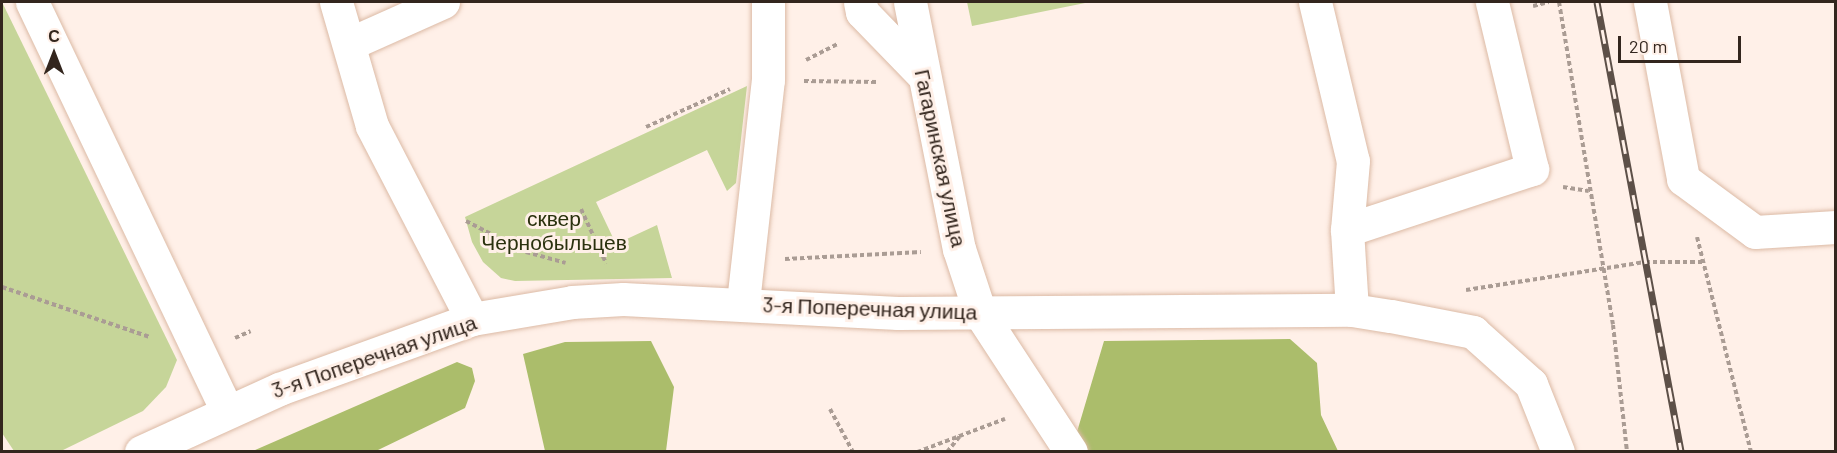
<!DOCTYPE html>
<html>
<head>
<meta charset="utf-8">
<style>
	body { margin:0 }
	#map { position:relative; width:1837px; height:453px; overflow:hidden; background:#fff0e8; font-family:Barlow,sans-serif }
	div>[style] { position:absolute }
	.green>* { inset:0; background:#c6d599 }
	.forest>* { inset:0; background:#abbd6b }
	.path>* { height:4px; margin-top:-2px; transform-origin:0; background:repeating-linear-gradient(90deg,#aa9c94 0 4.5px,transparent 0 7.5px) }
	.roads { filter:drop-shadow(0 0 2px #dcbaa5) drop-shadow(0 0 2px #dcbaa5) }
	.minor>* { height:33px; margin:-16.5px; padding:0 16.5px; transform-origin:16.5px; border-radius:16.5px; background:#fff }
	.rail>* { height:7px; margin-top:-3.5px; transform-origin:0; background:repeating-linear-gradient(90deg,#fff0e8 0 14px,#5d5048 0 28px); box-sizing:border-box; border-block:2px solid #5d5048 }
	span { translate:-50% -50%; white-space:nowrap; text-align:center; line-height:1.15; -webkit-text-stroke:6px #fff0e8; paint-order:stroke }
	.street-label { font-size:21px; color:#33261e }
	.park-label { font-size:21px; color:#2a310e }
	.frame { position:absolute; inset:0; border:3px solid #33261e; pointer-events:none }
	.north { position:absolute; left:24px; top:24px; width:60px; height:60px; -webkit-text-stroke:4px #fff0e8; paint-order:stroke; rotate:0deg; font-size:16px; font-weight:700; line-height:24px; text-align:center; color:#33261e }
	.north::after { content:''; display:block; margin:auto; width:21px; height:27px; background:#33261e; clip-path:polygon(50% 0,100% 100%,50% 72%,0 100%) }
	.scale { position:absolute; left:1618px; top:36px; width:123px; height:27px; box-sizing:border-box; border:3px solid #33261e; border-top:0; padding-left:8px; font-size:18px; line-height:21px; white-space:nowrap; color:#33261e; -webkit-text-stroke:4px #fff0e8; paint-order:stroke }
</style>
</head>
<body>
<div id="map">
	<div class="green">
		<div style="clip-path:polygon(2px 2px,177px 360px,166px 387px,143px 411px,61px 451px,14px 451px,2px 433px)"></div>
		<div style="clip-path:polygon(967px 2px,1090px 2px,972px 26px)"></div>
		<div style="clip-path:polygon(747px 86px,736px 183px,727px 191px,707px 150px,596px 202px,616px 244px,657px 225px,672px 278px,515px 281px,501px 278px,483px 262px,472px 242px,465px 217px)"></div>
	</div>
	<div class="forest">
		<div style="clip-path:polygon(1290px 339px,1317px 363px,1321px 415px,1338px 451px,1071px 452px,1104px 341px)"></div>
		<div style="clip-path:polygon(651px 341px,674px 387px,666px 451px,545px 451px,523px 354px,565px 342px)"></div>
		<div style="clip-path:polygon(457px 362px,472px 368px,475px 381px,465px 408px,376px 451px,253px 451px)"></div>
	</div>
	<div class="path">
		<div style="left:1559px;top:2px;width:327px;rotate:80.5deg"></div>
		<div style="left:1613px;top:325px;width:128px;rotate:83.7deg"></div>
		<div style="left:1533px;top:6px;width:16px;rotate:-14deg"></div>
		<div style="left:806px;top:60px;width:37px;rotate:-27deg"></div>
		<div style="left:804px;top:81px;width:74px;rotate:0.8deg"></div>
		<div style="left:646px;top:127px;width:92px;rotate:-24.3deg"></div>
		<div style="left:1563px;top:187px;width:26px;rotate:9deg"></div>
		<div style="left:581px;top:209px;width:60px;rotate:65.2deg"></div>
		<div style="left:466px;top:221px;width:68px;rotate:27.3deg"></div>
		<div style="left:526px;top:252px;width:41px;rotate:15.4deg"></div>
		<div style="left:1697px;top:237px;width:222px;rotate:75.9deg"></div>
		<div style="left:785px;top:259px;width:136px;rotate:-2.9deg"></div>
		<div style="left:2px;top:287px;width:156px;rotate:18.7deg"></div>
		<div style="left:1466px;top:290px;width:181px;rotate:-8.9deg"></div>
		<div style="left:1645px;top:262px;width:58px"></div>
		<div style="left:235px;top:338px;width:17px;rotate:-24deg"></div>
		<div style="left:830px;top:409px;width:49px;rotate:61.9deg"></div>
		<div style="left:917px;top:452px;width:94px;rotate:-20.6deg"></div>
		<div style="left:947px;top:452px;width:21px;rotate:-51deg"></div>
	</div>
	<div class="roads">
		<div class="minor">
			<div style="left:32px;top:2px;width:453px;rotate:64.5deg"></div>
			<div style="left:336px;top:2px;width:129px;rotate:73.8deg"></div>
			<div style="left:372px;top:126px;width:217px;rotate:62.6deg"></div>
			<div style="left:860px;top:2px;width:10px;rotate:79deg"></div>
			<div style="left:862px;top:12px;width:86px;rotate:45.9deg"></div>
			<div style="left:910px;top:2px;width:252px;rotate:78.8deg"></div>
			<div style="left:959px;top:249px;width:67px;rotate:71.8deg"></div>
			<div style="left:980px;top:313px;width:166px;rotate:56.8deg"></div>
			<div style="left:1315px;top:2px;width:163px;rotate:76.6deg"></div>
			<div style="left:1353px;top:161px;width:69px;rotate:95deg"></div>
			<div style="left:1347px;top:230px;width:80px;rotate:86.4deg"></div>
			<div style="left:1650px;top:2px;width:180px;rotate:79.4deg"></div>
			<div style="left:1683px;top:179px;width:89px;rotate:36.4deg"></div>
			<div style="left:1755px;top:232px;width:81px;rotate:-3.5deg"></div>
			<div style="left:349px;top:44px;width:103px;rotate:-24.1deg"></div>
			<div style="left:1347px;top:230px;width:195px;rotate:-18.2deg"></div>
			<div style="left:1532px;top:169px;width:172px;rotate:-103.5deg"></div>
			<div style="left:743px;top:302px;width:223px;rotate:-83.6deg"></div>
			<div style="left:768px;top:80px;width:78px;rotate:-90deg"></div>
			<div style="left:141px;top:452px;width:152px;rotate:-24.5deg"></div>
			<div style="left:279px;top:389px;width:205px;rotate:-19.9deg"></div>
			<div style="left:472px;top:319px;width:101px;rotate:-9.6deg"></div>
			<div style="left:572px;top:302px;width:51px;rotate:-3.4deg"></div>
			<div style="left:623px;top:299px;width:275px;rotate:2.9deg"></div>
			<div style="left:898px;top:313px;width:454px;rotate:-0.4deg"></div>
			<div style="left:1352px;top:310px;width:39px;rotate:9deg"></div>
			<div style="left:1391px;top:316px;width:84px;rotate:11deg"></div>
			<div style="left:1473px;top:332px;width:78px;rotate:41.9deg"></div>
			<div style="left:1531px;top:384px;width:73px;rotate:68.3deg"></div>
		</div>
	</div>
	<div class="rail">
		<div style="left:1597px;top:2px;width:458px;rotate:79.4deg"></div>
	</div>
	<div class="street-label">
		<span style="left:941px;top:158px;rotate:78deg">Гагаринская улица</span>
		<span style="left:870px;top:308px;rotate:2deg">3-я Поперечная улица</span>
		<span style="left:374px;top:356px;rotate:-19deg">3-я Поперечная улица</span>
	</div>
	<div class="park-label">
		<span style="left:554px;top:230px">сквер<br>Чернобыльцев</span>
	</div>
	<div class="frame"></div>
	<div class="north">С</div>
	<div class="scale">20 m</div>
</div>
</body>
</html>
